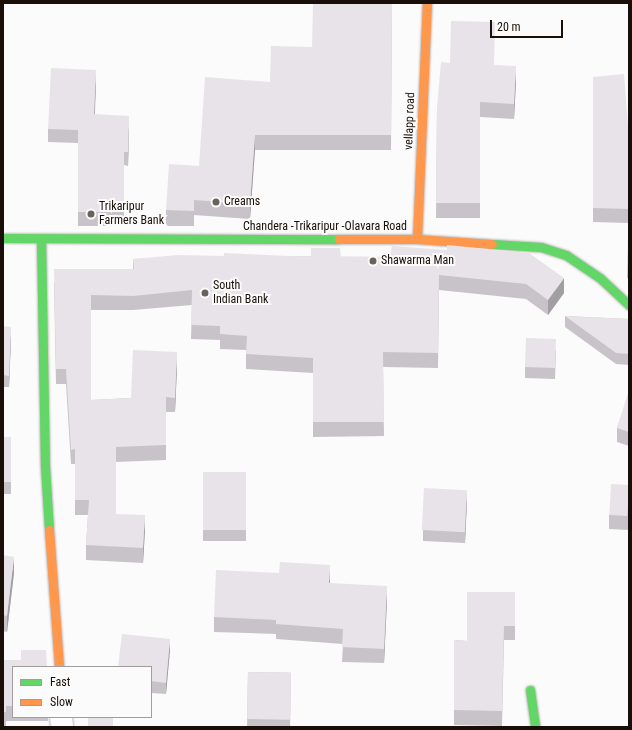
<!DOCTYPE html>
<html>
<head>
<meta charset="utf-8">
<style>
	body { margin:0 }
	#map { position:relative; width:632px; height:730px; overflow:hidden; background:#fbfbfb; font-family:"Roboto Condensed",sans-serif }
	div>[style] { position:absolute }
	.roads { filter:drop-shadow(0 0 1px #bcb7b4) drop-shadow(0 0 1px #bcb7b4) }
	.street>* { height:22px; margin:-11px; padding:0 11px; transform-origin:11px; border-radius:11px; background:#fefefe }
	.fast>* { height:9px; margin:-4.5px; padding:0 4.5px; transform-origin:4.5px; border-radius:4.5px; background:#63d668 }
	.slow>* { height:9px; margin:-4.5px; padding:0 4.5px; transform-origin:4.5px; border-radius:4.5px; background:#ff974d }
	.wall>* { inset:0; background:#c8c3c8; transform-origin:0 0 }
	.shaded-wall>* { inset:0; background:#a29fa2 }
	.building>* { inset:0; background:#e8e3e8; transform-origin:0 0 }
	.dots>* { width:11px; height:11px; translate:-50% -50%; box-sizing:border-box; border:2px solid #fbfbfb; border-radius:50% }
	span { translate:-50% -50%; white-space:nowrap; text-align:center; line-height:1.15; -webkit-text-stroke:4px #fbfbfb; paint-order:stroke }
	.street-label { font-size:12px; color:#190f08 }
	.poi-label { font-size:12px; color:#190f08 }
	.left { translate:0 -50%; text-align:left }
	.frame { position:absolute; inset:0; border:4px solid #190f08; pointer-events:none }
	.legend { position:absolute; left:12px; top:666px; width:140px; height:52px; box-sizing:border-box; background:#fbfbfb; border:1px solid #a19d9a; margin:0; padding:5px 7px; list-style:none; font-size:12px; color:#190f08 }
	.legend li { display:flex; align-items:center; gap:8px; height:20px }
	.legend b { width:20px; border:1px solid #a19d9a }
	.scale { position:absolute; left:490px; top:20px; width:73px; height:18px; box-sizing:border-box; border:2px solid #190f08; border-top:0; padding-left:5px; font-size:12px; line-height:14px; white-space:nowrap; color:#190f08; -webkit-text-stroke:3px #fbfbfb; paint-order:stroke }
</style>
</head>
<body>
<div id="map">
	<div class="roads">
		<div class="street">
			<div style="left:61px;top:717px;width:10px;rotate:84deg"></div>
		</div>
		<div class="fast">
			<div style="left:3px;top:238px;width:336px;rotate:0.2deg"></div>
			<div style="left:41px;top:239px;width:227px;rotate:89deg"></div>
			<div style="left:45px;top:466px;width:64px;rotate:86.4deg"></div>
			<div style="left:492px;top:244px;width:49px;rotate:3.5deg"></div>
			<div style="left:541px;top:247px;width:26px;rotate:18deg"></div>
			<div style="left:566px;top:255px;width:41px;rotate:34.1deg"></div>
			<div style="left:600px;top:278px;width:40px;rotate:43deg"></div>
			<div style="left:530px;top:690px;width:37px;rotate:82deg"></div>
		</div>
		<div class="slow">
			<div style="left:339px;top:239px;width:78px"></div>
			<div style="left:417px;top:239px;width:75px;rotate:3.8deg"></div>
			<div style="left:417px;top:239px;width:236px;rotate:-87.6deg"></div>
			<div style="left:49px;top:530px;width:137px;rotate:85.8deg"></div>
		</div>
	</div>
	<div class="wall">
		<div style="clip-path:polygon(392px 3px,391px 150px,255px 150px,250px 219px,194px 215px,194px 226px,166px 226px,166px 210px,199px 166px,270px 82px,312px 47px)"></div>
		<div style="clip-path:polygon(494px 65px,516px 81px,514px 119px,480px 117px,480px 218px,436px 218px,437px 108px)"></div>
		<div style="clip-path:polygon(593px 77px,629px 140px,629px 278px,627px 278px,629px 223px,593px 222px)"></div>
		<div style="clip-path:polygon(96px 83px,95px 114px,129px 129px,128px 166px,124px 165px,124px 226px,78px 226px,78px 143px,48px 142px,48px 129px)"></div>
		<div style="clip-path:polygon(392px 246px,564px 293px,548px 315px,526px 299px,439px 290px,438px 368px,383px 367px,384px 436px,313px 437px,313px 373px,246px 369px,246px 350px,220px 349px,220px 340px,191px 339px,192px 305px,133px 310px,91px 310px,91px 400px,131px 398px,177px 367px,175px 412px,166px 412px,166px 460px,116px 462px,116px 514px,145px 530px,143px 563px,86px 560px,86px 545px,88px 515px,75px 515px,75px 464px,71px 464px,66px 384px,56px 384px,54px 283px,133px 269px,133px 259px,224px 256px,391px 257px)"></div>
		<div style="clip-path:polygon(565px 316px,629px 319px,629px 365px,616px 364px,565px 327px)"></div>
		<div style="clip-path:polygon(3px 326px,11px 338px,9px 387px,3px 387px)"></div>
		<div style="clip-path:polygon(556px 350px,555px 379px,525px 378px,525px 367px)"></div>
		<div style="clip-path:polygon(629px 394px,629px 446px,617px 442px,617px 428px)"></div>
		<div style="left:3px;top:437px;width:8px;height:57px"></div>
		<div style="left:203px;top:472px;width:43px;height:69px"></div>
		<div style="clip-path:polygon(629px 485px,629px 530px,609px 529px,609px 515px)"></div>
		<div style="clip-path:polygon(467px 501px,465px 543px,423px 541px,423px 530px)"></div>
		<div style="clip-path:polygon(3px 555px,14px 573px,7px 632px,3px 631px)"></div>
		<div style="clip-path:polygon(330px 580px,330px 583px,387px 600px,384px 663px,342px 662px,343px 644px,276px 639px,276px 634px,214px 632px,214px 617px)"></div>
		<div style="clip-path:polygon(515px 592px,515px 640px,504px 640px,502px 726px,454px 725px,454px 640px,467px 641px)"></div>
		<div style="clip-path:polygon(46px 650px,13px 667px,13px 717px,48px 717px,48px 721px,6px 721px,6px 727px,3px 727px,3px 660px,21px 660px)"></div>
		<div style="clip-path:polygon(170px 650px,166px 694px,151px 693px,151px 667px)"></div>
		<div style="left:248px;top:672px;width:43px;height:55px;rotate:1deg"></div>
	</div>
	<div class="shaded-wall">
		<div style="clip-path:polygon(516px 66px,516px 81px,514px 119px,514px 104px)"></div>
		<div style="clip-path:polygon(96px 70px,96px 83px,94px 128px,94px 114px)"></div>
		<div style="clip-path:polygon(129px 116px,129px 129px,128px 166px,128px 152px)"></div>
		<div style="clip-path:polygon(255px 135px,255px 150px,250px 219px,250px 204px)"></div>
		<div style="clip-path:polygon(564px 278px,564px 293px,548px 315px,548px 300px)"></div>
		<div style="clip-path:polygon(11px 327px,11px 338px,9px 387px,9px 376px)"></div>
		<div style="clip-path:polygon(177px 352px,177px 367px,175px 412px,175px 398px)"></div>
		<div style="clip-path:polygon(467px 490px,467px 501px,465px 543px,465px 532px)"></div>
		<div style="clip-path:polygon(145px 515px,145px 530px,143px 563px,143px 548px)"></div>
		<div style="clip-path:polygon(14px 557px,14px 573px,7px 632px,7px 616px)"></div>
		<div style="clip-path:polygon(330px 565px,330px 580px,329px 598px,329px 583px)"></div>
		<div style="clip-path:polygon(387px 586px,387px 600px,384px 663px,384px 649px)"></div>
		<div style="clip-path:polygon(170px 639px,170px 650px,166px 694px,166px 683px)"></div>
	</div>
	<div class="building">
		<div style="clip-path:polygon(313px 3px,392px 3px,391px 135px,255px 135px,250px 204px,194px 200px,194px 211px,166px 210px,169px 164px,199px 166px,205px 77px,270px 82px,271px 46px,312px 47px)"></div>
		<div style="clip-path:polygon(451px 21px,495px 22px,494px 65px,516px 66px,514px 104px,480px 102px,480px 203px,436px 203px,437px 108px,441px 62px,450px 63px)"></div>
		<div style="clip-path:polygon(51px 68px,96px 70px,94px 114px,129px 116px,128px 152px,124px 152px,124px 212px,78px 212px,78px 130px,48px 129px)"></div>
		<div style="clip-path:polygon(624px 74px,629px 140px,629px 264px,627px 264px,629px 209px,593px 208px,593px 77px)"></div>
		<div style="clip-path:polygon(447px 245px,529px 253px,564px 278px,548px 300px,526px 284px,439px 275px,438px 353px,383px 352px,384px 422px,313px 422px,313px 358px,246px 354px,247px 336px,220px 334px,220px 326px,191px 325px,192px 290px,133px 296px,91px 295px,91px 400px,131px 398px,133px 350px,177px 352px,175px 398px,166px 397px,166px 445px,116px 447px,116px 514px,145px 515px,143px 548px,86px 545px,89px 500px,75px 500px,75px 449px,71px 450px,66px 369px,56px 369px,54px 269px,134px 269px,133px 259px,178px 255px,224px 256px,224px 253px,311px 257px,311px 248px,340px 248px,341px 257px,391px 257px,392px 246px,447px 250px)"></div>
		<div style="clip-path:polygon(565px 316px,629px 319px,629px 354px,616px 353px)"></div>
		<div style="clip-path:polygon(3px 326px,11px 327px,9px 376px,3px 375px)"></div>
		<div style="left:526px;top:338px;width:30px;height:29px;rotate:2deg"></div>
		<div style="clip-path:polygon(628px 393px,629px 394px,629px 432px,617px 428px)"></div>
		<div style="left:3px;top:437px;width:8px;height:45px"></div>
		<div style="left:203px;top:472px;width:43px;height:58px"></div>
		<div style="left:611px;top:484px;width:18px;height:31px;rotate:3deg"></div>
		<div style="left:424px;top:488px;width:43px;height:42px;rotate:3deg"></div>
		<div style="clip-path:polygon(3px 555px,14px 557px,7px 616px,3px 615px)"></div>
		<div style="clip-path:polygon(280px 562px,330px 565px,329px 583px,387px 586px,384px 649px,342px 647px,343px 629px,276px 624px,276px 620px,214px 617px,216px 570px,279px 573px)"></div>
		<div style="clip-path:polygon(467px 592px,515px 592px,515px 626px,504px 626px,502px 711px,454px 710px,454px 640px,467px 641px)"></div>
		<div style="clip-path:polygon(122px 634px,170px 639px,166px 683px,151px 681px,151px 667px,118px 667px)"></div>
		<div style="clip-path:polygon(21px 650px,46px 650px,47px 667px,13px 667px,13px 706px,6px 706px,6px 712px,3px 712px,3px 660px,21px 660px)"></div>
		<div style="left:248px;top:672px;width:43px;height:47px;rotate:1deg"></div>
		<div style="left:88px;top:717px;width:25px;height:10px"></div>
	</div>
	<div class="dots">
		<div style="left:216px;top:202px;background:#68625d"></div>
		<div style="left:91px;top:214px;background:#68625d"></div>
		<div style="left:373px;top:261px;background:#68625d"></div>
		<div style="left:205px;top:293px;background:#68625d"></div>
	</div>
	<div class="street-label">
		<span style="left:410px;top:121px;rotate:-88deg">vellapp road</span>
		<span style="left:325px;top:227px">Chandera -Trikaripur -Olavara Road</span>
	</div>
	<div class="poi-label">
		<span class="left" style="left:224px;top:202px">Creams</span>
		<span class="left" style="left:99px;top:214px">Trikaripur<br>Farmers Bank</span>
		<span class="left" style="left:381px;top:261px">Shawarma Man</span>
		<span class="left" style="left:213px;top:293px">South<br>Indian Bank</span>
	</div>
	<div class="frame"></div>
	<ul class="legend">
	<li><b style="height:5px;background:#63d668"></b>Fast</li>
	<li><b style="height:5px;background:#ff974d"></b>Slow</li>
	</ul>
	<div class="scale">20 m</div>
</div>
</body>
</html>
